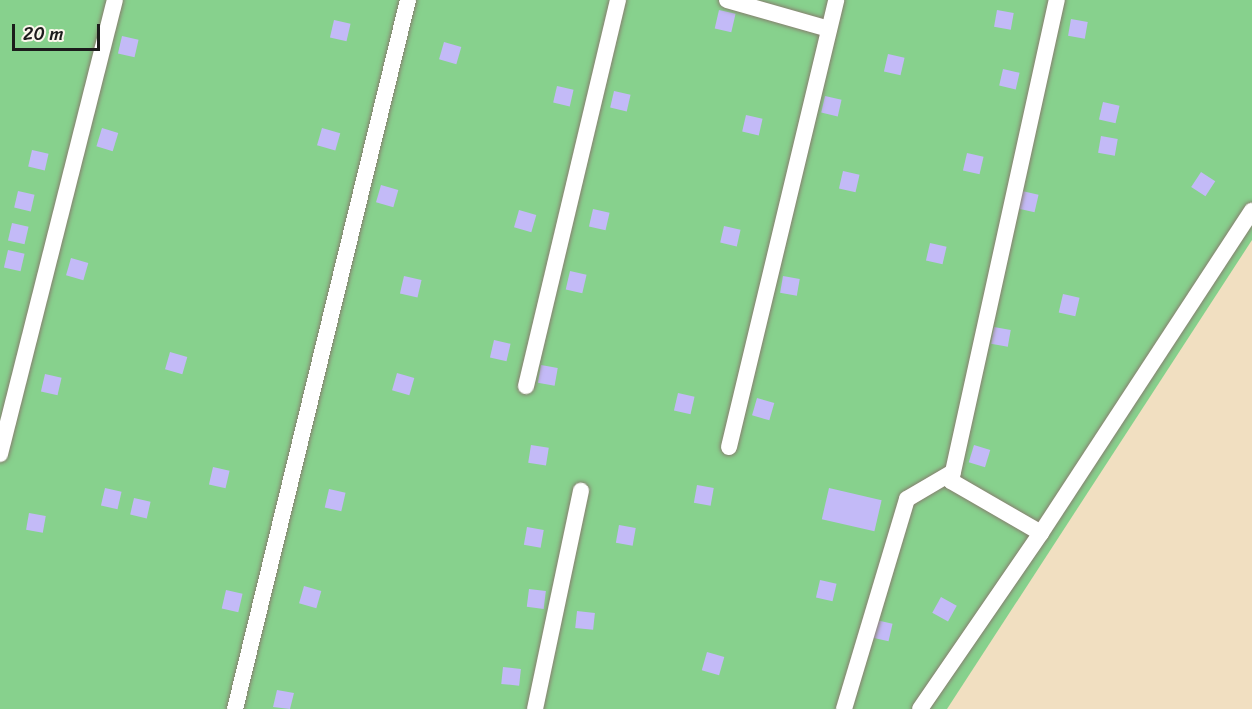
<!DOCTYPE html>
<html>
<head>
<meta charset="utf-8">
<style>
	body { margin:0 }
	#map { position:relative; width:1252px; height:709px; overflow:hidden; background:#f1dfc1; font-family:Sriracha,sans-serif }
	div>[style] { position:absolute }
	.green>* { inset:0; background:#87d18d }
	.building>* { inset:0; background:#c3baf7; transform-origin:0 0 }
	.roads { filter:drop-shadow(0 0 2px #867e6e) drop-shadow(0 0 2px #867e6e) }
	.service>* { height:16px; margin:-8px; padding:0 8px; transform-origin:8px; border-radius:8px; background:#fff }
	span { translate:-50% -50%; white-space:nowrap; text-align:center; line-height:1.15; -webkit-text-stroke:4.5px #fbf7ec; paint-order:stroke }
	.scale { position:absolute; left:12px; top:24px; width:88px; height:27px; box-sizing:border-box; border:3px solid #1c1c1c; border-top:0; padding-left:8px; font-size:18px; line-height:21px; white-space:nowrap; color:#1c1c1c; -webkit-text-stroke:4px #fbf7ec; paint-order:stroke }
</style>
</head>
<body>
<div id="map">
	<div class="green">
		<div style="clip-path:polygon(0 0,1252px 0,1252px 240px,947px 709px,0 709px)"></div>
	</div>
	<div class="building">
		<div style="left:719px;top:10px;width:17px;height:19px;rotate:13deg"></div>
		<div style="left:997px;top:10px;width:17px;height:17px;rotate:10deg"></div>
		<div style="left:1071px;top:19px;width:17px;height:17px;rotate:10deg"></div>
		<div style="left:334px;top:20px;width:17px;height:18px;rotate:13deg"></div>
		<div style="left:122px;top:36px;width:17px;height:18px;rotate:13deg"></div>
		<div style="left:444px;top:42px;width:18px;height:18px;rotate:16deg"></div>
		<div style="left:888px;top:54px;width:17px;height:18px;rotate:13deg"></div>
		<div style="left:1003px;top:69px;width:17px;height:17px;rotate:13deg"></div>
		<div style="left:557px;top:86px;width:17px;height:17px;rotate:13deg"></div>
		<div style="left:614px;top:91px;width:17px;height:17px;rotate:13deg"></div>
		<div style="left:825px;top:96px;width:17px;height:17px;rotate:13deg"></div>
		<div style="left:1103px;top:102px;width:17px;height:18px;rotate:13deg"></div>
		<div style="left:746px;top:115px;width:17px;height:17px;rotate:13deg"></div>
		<div style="left:102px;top:128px;width:17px;height:19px;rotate:17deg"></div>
		<div style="left:322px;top:128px;width:19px;height:18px;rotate:16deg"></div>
		<div style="left:1101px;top:136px;width:17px;height:17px;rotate:10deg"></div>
		<div style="left:32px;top:150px;width:17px;height:17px;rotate:13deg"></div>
		<div style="left:967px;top:153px;width:17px;height:18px;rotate:13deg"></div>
		<div style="left:843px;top:171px;width:17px;height:18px;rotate:13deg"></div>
		<div style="left:1201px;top:172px;width:17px;height:18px;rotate:33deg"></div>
		<div style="left:381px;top:185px;width:18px;height:18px;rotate:16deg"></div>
		<div style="left:18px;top:191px;width:17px;height:17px;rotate:13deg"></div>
		<div style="left:1022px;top:191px;width:17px;height:18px;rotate:13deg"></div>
		<div style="left:593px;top:209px;width:17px;height:18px;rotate:13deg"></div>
		<div style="left:519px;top:210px;width:18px;height:18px;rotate:16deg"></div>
		<div style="left:12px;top:223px;width:17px;height:18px;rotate:13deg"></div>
		<div style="left:724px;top:226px;width:17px;height:17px;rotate:13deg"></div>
		<div style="left:930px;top:243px;width:17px;height:18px;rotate:13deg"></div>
		<div style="left:8px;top:250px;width:17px;height:18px;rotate:13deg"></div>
		<div style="left:71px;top:258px;width:18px;height:18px;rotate:16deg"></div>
		<div style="left:570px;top:271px;width:17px;height:19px;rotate:13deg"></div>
		<div style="left:404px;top:276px;width:18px;height:18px;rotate:13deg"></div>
		<div style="left:783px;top:276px;width:17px;height:17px;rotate:10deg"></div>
		<div style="left:1063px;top:294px;width:17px;height:19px;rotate:13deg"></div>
		<div style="left:994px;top:327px;width:17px;height:17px;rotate:10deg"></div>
		<div style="left:494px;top:340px;width:17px;height:18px;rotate:13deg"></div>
		<div style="left:170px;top:352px;width:18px;height:18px;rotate:16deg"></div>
		<div style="left:541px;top:365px;width:17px;height:18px;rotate:10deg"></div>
		<div style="left:397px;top:373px;width:18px;height:18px;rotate:16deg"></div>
		<div style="left:45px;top:374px;width:17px;height:18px;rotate:13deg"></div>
		<div style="left:678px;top:393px;width:17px;height:18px;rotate:13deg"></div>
		<div style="left:757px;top:398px;width:18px;height:18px;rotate:16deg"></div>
		<div style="left:531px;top:445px;width:18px;height:18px;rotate:9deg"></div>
		<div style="left:974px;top:445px;width:17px;height:18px;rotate:17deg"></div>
		<div style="left:213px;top:467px;width:17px;height:18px;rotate:13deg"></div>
		<div style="left:697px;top:485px;width:17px;height:18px;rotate:10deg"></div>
		<div style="left:105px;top:488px;width:17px;height:18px;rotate:13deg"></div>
		<div style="left:829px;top:488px;width:54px;height:32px;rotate:13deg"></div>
		<div style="left:329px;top:489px;width:17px;height:19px;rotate:13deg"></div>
		<div style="left:134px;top:498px;width:17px;height:17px;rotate:13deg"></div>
		<div style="left:29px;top:513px;width:17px;height:17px;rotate:10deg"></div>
		<div style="left:619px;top:525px;width:17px;height:18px;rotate:10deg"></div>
		<div style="left:527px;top:527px;width:17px;height:18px;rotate:10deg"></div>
		<div style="left:820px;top:580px;width:17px;height:18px;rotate:13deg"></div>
		<div style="left:304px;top:586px;width:18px;height:18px;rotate:16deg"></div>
		<div style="left:529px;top:589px;width:17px;height:18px;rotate:7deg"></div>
		<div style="left:226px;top:590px;width:17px;height:19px;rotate:13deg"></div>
		<div style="left:941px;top:597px;width:18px;height:18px;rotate:29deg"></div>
		<div style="left:577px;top:611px;width:18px;height:17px;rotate:6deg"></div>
		<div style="left:876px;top:620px;width:17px;height:18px;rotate:13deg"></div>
		<div style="left:707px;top:652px;width:18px;height:19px;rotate:16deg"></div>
		<div style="left:503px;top:667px;width:18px;height:17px;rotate:6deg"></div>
		<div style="clip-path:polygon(277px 690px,294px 693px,290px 709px,273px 707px)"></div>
	</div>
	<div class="roads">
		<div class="service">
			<div style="left:727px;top:0;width:106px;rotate:15.9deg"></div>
			<div style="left:526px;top:386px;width:397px;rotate:-76.6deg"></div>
			<div style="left:729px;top:447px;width:460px;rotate:-76.5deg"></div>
			<div style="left:0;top:454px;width:468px;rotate:-75.8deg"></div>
			<div style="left:1041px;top:533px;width:104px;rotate:-150deg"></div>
			<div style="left:951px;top:481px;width:493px;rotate:-77.6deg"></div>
			<div style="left:235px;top:709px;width:730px;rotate:-76.29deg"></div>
			<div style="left:535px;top:709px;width:223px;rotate:-78.1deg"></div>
			<div style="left:844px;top:709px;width:219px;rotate:-73.3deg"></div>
			<div style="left:907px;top:499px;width:53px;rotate:-30.4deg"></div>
			<div style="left:920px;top:709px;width:214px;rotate:-55.5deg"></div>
			<div style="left:1041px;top:533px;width:385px;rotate:-56.8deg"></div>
		</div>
	</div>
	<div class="scale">20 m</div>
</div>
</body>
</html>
